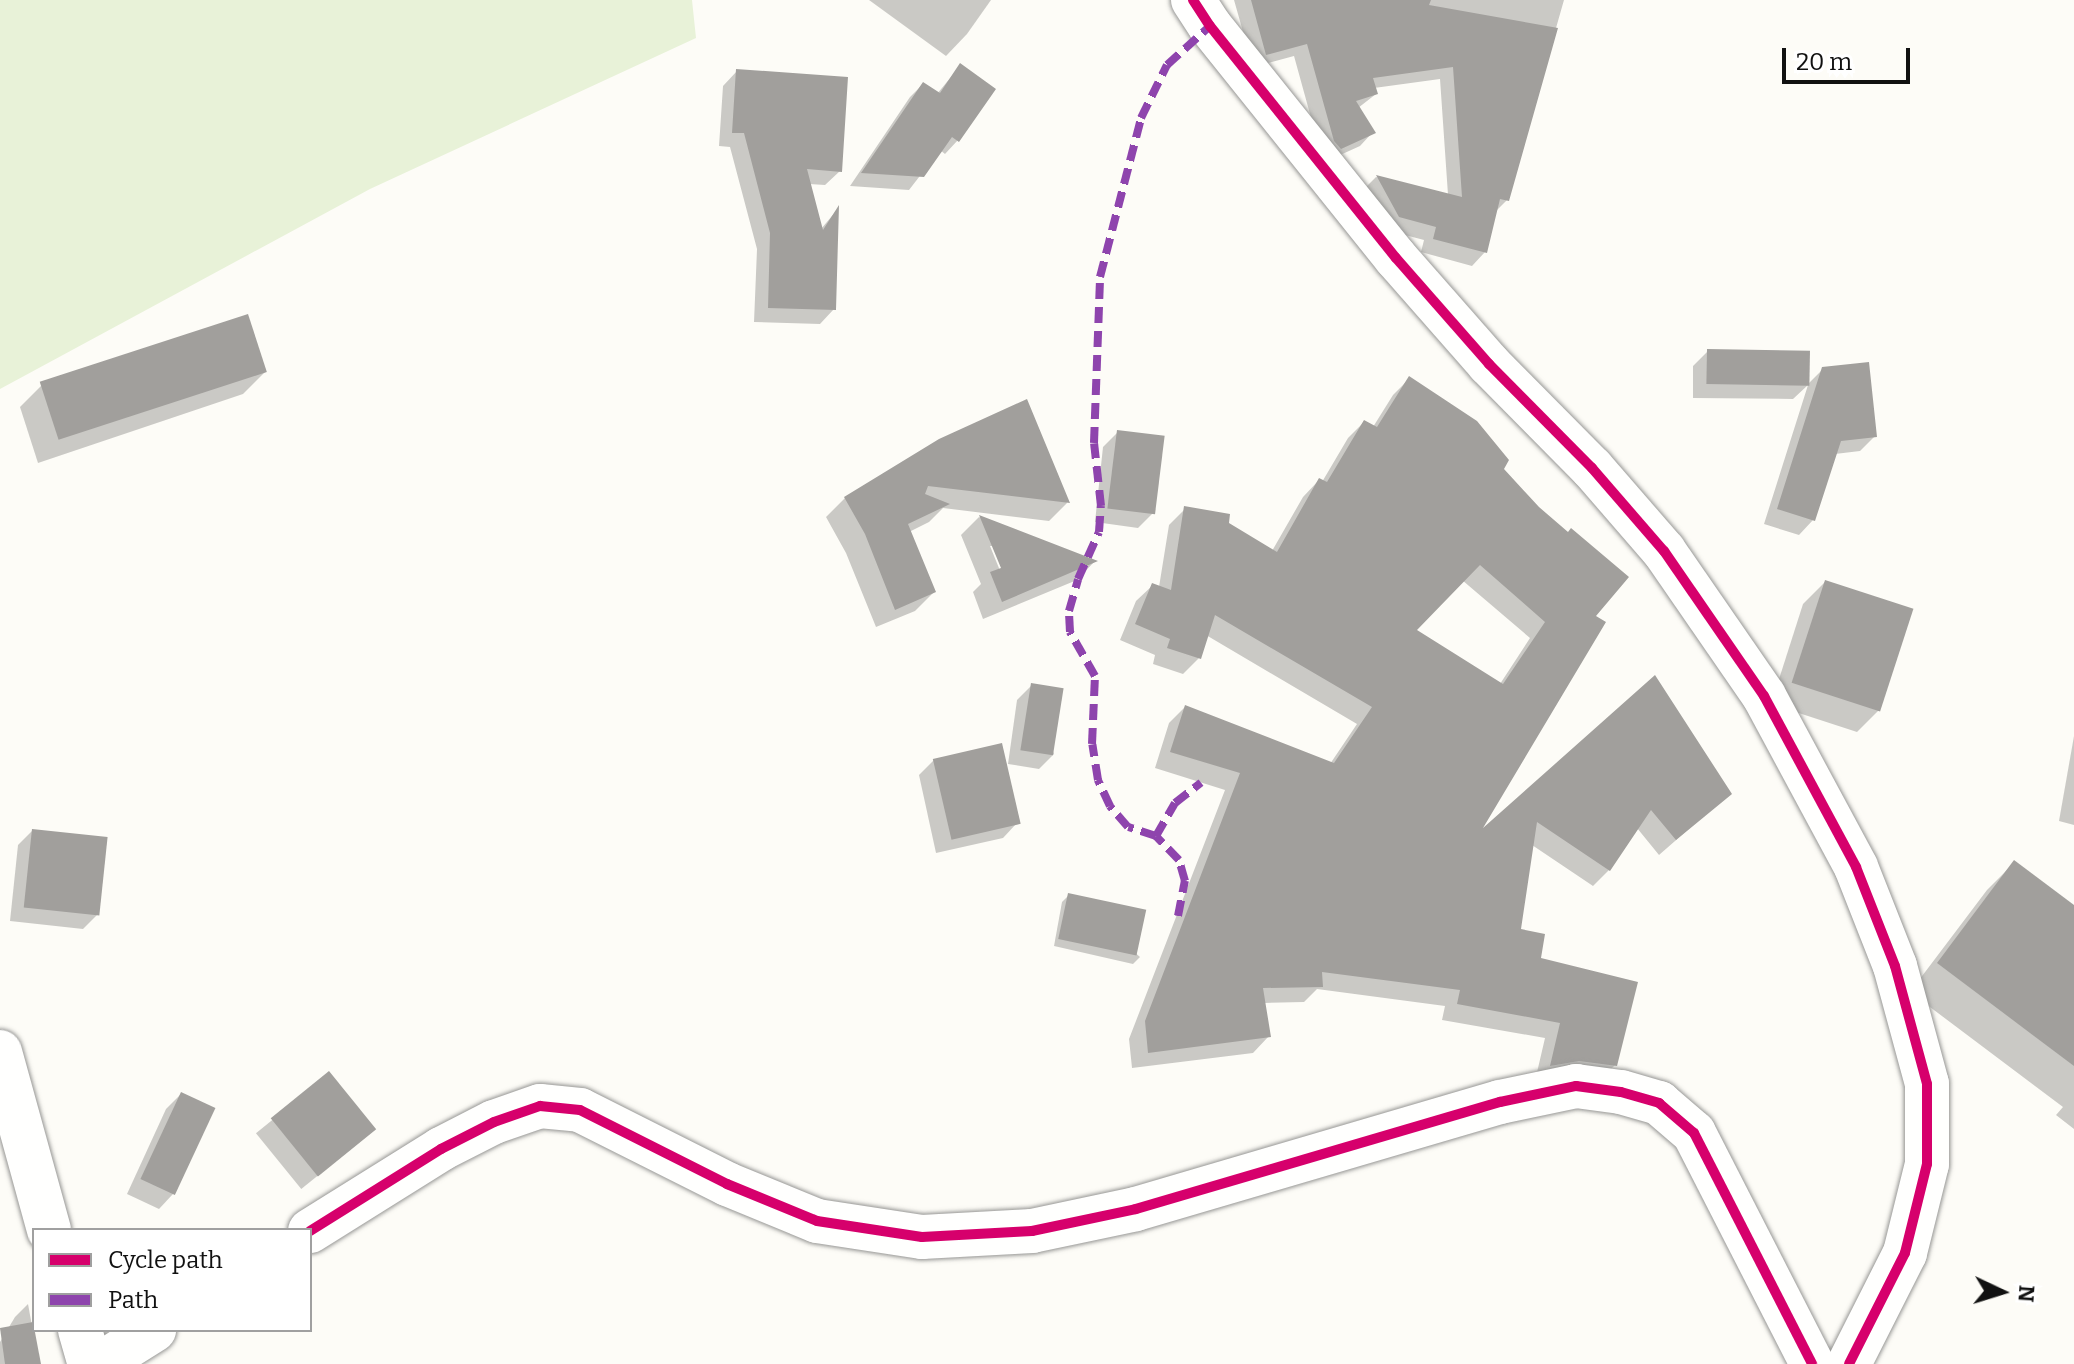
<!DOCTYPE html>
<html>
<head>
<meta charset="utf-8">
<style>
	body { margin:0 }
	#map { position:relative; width:2074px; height:1364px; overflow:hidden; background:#fdfcf7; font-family:Bitter,serif }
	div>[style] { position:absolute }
	.green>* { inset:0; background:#e8f2d8 }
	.shadow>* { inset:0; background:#0003; transform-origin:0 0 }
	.building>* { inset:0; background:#a19f9c; transform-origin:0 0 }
	.roads { filter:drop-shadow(0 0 2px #979795) drop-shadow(0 0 2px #979795) }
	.minor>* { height:44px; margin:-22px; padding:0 22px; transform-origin:22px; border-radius:22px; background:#fffffe }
	.quiet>* { height:8px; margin-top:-4px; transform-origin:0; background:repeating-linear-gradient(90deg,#8e44ad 0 16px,transparent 0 24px) }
	.cycleway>* { height:10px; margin:-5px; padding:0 5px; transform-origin:5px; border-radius:5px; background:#d6006c }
	span { translate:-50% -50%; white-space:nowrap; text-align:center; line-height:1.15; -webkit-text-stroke:8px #fff; paint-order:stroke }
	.legend { position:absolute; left:32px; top:1228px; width:280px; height:104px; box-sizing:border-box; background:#fff; border:2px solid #a0a0a0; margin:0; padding:10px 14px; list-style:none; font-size:24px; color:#111 }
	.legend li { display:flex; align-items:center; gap:16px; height:40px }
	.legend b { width:40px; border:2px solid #a0a0a0 }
	.north { position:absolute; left:1962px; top:1252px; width:80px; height:80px; -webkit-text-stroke:6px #fff; paint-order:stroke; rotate:94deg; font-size:22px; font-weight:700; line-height:32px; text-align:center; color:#111 }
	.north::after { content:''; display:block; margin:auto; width:28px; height:36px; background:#111; clip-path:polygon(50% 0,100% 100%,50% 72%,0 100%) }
	.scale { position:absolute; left:1782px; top:48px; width:128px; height:36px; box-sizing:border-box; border:4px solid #111; border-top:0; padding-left:10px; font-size:24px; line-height:28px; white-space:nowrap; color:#111; -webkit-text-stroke:6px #fff; paint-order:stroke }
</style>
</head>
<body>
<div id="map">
	<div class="green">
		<div style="clip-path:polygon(0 0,692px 0,696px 38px,370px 189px,0 389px)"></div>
	</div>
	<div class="shadow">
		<div style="clip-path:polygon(869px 0,991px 0,967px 34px,946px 56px)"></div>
		<div style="clip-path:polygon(1234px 0,1564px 0,1507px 200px,1495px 212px,1485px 252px,1472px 266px,1421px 252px,1424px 240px,1386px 230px,1364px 189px,1376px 177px,1448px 195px,1440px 79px,1374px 88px,1376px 94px,1358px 108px,1373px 132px,1360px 146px,1327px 161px,1321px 154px,1294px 56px,1253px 67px)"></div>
		<div style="clip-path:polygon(960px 66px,958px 140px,945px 154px,940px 150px,909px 190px,850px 186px,910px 97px,923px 84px,937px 94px)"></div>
		<div style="clip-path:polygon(737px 71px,840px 171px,825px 185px,809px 184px,821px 229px,837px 210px,834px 309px,820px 324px,754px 322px,757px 249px,730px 147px,719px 146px,723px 86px)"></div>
		<div style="clip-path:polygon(1708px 351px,1808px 384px,1823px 369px,1875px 436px,1860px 451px,1835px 454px,1813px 520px,1799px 535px,1764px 524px,1808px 385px,1793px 399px,1693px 398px,1693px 366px)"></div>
		<div style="clip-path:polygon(265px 372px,243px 394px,38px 463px,20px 407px,42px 385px)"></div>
		<div style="clip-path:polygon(evenodd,1409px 379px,1501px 469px,1593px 616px,1477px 835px,1654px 678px,1730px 793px,1659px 855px,1637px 828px,1609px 870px,1593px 886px,1532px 845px,1519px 931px,1615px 1065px,1599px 1081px,1535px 1081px,1545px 1038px,1442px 1020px,1445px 1006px,1317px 989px,1304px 1002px,1264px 1003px,1269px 1036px,1253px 1053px,1132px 1068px,1129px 1039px,1225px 790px,1155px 768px,1169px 723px,1185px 707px,1330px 764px,1357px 724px,1206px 635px,1199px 658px,1183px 674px,1153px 664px,1155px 655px,1120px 640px,1136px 601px,1153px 585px,1159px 587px,1169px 525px,1185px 509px,1226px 524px,1272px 551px,1303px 497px,1319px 480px,1322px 482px,1348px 438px,1364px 422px,1373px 427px,1393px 395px,1409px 379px,1462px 580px,1530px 638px,1500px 684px,1414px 631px,1462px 580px)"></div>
		<div style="clip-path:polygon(1026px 402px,1067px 503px,1049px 521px,943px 508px,929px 522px,909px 532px,934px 592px,915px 611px,876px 627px,846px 553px,826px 517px,845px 498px)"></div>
		<div style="clip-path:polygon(1118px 432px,1153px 513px,1138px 528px,1095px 522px,1103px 447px)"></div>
		<div style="clip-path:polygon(evenodd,979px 517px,1094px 562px,1077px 580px,983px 619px,973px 592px,981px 584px,961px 535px,979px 517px,990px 546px,994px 546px,1007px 576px,1003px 578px,990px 546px)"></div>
		<div style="clip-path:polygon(1825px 582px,1879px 710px,1857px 732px,1771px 704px,1803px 604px)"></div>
		<div style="clip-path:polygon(1032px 685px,1054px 754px,1039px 769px,1008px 764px,1017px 700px)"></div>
		<div style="clip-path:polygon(2074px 736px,2074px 825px,2059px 821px)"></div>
		<div style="clip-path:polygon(934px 760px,1017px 823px,1003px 838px,936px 853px,919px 775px)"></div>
		<div style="clip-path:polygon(32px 831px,98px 914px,83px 929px,10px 921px,18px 845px)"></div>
		<div style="clip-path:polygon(2015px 862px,2074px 907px,2074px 1129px,2056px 1115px,2063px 1107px,1910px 992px,1987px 890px)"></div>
		<div style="clip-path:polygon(1069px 895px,1140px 957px,1133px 964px,1054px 946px,1062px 902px)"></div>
		<div style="left:329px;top:1074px;width:72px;height:94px;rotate:51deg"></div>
		<div style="clip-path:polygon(181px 1094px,173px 1194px,159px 1209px,127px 1194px,166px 1109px)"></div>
		<div style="clip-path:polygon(28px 1304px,39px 1364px,0 1364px,0 1342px,15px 1317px)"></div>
	</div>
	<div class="building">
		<div style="clip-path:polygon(1251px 0,1431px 0,1429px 5px,1558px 28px,1509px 201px,1500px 199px,1487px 253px,1433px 239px,1436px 227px,1399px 217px,1376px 175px,1462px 197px,1453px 67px,1373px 78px,1378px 94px,1356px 101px,1376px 133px,1341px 149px,1334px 141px,1307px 44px,1266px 55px)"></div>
		<div style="clip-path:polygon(960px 63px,996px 89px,959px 142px,952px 137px,924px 177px,861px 173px,923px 82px,940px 93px)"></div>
		<div style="clip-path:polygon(736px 69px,848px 77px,842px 172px,807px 169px,823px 230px,839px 205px,836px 310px,768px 308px,770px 233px,744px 133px,732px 133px)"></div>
		<div style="left:248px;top:314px;width:61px;height:219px;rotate:72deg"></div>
		<div style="left:1707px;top:349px;width:103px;height:35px;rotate:1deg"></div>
		<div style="clip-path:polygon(1869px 362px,1877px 437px,1841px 441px,1815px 521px,1777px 509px,1822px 367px)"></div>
		<div style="clip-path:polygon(evenodd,1409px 376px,1477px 421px,1509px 460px,1504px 469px,1539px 507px,1568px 532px,1571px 528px,1629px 577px,1596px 616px,1606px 622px,1483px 828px,1655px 675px,1732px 794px,1676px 840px,1651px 810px,1610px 871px,1537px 822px,1521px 929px,1545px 934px,1541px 958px,1638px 982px,1617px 1066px,1579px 1061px,1550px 1066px,1560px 1023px,1457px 1004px,1460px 990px,1322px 972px,1323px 987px,1263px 988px,1271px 1037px,1148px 1053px,1145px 1021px,1240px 773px,1170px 752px,1185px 705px,1334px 763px,1372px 707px,1215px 615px,1201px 659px,1167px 648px,1170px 639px,1135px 624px,1152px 583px,1171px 590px,1184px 506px,1230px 514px,1229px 523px,1277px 552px,1319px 478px,1327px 482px,1364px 420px,1377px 427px,1409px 376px,1480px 565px,1545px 622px,1503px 684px,1417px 630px,1480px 565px)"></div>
		<div style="clip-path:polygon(1027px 399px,1070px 503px,928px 486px,925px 494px,950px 504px,908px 524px,936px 592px,895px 610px,865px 534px,844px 497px,939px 439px)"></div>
		<div style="left:1117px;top:430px;width:48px;height:79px;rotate:7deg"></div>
		<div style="clip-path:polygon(979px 515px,1098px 561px,1002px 602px,990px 572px,1001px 568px)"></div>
		<div style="left:1825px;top:580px;width:93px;height:108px;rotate:18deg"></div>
		<div style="left:1031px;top:683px;width:33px;height:68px;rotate:9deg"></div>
		<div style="left:1002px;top:743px;width:83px;height:71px;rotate:77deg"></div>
		<div style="left:32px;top:829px;width:76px;height:79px;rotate:6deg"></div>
		<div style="clip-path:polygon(2014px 860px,2074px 905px,2074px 1066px,1937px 963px)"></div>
		<div style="left:1068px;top:893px;width:80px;height:47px;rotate:12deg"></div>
		<div style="left:329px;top:1071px;width:75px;height:75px;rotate:51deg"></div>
		<div style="left:181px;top:1092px;width:38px;height:96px;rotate:25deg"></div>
		<div style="clip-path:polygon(33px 1322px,41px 1364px,5px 1364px,0 1328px)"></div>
	</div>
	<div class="roads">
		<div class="minor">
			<div style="left:1193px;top:0;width:31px;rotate:57deg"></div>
			<div style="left:1210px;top:26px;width:297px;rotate:51.3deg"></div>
			<div style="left:1396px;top:258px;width:141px;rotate:48.7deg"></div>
			<div style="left:1489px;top:364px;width:146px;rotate:45.3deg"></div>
			<div style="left:1592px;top:468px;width:110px;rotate:49.1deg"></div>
			<div style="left:1664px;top:551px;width:176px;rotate:55.4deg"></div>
			<div style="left:1764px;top:696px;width:194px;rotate:61.7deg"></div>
			<div style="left:1856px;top:867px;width:106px;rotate:68.5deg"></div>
			<div style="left:1895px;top:966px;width:122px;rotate:74.8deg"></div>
			<div style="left:1927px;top:1084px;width:80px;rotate:90deg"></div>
			<div style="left:1927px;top:1164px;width:92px;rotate:103.9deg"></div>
			<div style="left:1905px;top:1253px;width:124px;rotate:116.8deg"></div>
			<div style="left:0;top:1052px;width:185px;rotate:74.6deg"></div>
			<div style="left:310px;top:1231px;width:155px;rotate:-32deg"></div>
			<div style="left:441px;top:1149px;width:59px;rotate:-27deg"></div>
			<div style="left:494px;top:1122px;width:49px;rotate:-19.2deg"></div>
			<div style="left:540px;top:1106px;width:40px;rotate:5.7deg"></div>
			<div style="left:580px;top:1110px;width:165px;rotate:26.7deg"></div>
			<div style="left:727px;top:1184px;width:97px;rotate:22.3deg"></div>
			<div style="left:817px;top:1221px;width:106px;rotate:8.7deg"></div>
			<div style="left:922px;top:1237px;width:110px;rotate:-3.1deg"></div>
			<div style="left:1032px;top:1231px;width:106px;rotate:-11.9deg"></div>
			<div style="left:1136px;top:1209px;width:379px;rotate:-16.4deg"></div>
			<div style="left:1500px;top:1102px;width:78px;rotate:-11.9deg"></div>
			<div style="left:1576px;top:1086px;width:45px;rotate:7.6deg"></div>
			<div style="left:1621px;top:1092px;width:40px;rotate:16deg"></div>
			<div style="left:1659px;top:1103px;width:46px;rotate:40.6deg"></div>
			<div style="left:1694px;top:1133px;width:259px;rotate:62.9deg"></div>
			<div style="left:80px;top:1330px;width:35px;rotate:74deg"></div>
			<div style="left:100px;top:1364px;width:64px;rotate:-32.2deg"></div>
		</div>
	</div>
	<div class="quiet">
		<div style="left:1156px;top:836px;width:38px;rotate:-60deg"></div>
		<div style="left:1175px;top:803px;width:33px;rotate:-38deg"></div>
		<div style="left:1178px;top:916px;width:36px;rotate:-79deg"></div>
		<div style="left:1185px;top:881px;width:22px;rotate:-106deg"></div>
		<div style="left:1179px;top:860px;width:33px;rotate:-134deg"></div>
		<div style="left:1156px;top:836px;width:29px;rotate:-162deg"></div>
		<div style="left:1128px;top:827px;width:28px;rotate:-131deg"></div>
		<div style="left:1110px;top:806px;width:29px;rotate:-115deg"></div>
		<div style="left:1098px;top:780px;width:36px;rotate:-99deg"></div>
		<div style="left:1092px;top:744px;width:68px;rotate:-87.5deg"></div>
		<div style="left:1095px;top:676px;width:51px;rotate:-119.6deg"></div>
		<div style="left:1070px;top:632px;width:21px;rotate:-93deg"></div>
		<div style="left:1069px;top:611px;width:33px;rotate:-74deg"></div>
		<div style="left:1078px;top:579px;width:51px;rotate:-65.9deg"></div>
		<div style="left:1099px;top:532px;width:26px;rotate:-86deg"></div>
		<div style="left:1101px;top:506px;width:63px;rotate:-96.3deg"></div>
		<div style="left:1094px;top:443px;width:166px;rotate:-87.9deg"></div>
		<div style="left:1100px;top:277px;width:164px;rotate:-75.5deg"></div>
		<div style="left:1141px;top:118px;width:59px;rotate:-63.9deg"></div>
		<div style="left:1167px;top:65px;width:58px;rotate:-42.2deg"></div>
	</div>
	<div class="cycleway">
		<div style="left:1193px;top:0;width:31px;rotate:57deg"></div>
		<div style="left:1210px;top:26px;width:297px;rotate:51.3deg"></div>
		<div style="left:1396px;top:258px;width:141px;rotate:48.7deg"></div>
		<div style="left:1489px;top:364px;width:146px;rotate:45.3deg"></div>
		<div style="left:1592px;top:468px;width:110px;rotate:49.1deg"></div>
		<div style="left:1664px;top:551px;width:176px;rotate:55.4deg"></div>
		<div style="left:1764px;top:696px;width:194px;rotate:61.7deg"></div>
		<div style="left:1856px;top:867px;width:106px;rotate:68.5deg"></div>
		<div style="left:1895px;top:966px;width:122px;rotate:74.8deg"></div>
		<div style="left:1927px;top:1084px;width:80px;rotate:90deg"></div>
		<div style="left:1927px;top:1164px;width:92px;rotate:103.9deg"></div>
		<div style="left:1905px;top:1253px;width:124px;rotate:116.8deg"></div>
		<div style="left:310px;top:1231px;width:155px;rotate:-32deg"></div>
		<div style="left:441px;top:1149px;width:59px;rotate:-27deg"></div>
		<div style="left:494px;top:1122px;width:49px;rotate:-19.2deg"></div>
		<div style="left:540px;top:1106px;width:40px;rotate:5.7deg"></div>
		<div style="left:580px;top:1110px;width:165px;rotate:26.7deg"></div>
		<div style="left:727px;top:1184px;width:97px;rotate:22.3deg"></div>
		<div style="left:817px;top:1221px;width:106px;rotate:8.7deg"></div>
		<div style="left:922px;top:1237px;width:110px;rotate:-3.1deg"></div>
		<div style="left:1032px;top:1231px;width:106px;rotate:-11.9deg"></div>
		<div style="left:1136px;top:1209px;width:379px;rotate:-16.4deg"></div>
		<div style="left:1500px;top:1102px;width:78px;rotate:-11.9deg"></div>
		<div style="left:1576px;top:1086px;width:45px;rotate:7.6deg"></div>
		<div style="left:1621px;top:1092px;width:40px;rotate:16deg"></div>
		<div style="left:1659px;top:1103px;width:46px;rotate:40.6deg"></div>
		<div style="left:1694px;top:1133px;width:259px;rotate:62.9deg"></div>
	</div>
	<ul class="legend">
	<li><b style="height:10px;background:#d6006c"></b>Cycle path</li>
	<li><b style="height:10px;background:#8e44ad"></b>Path</li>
	</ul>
	<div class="north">N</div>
	<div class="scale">20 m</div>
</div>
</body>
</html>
